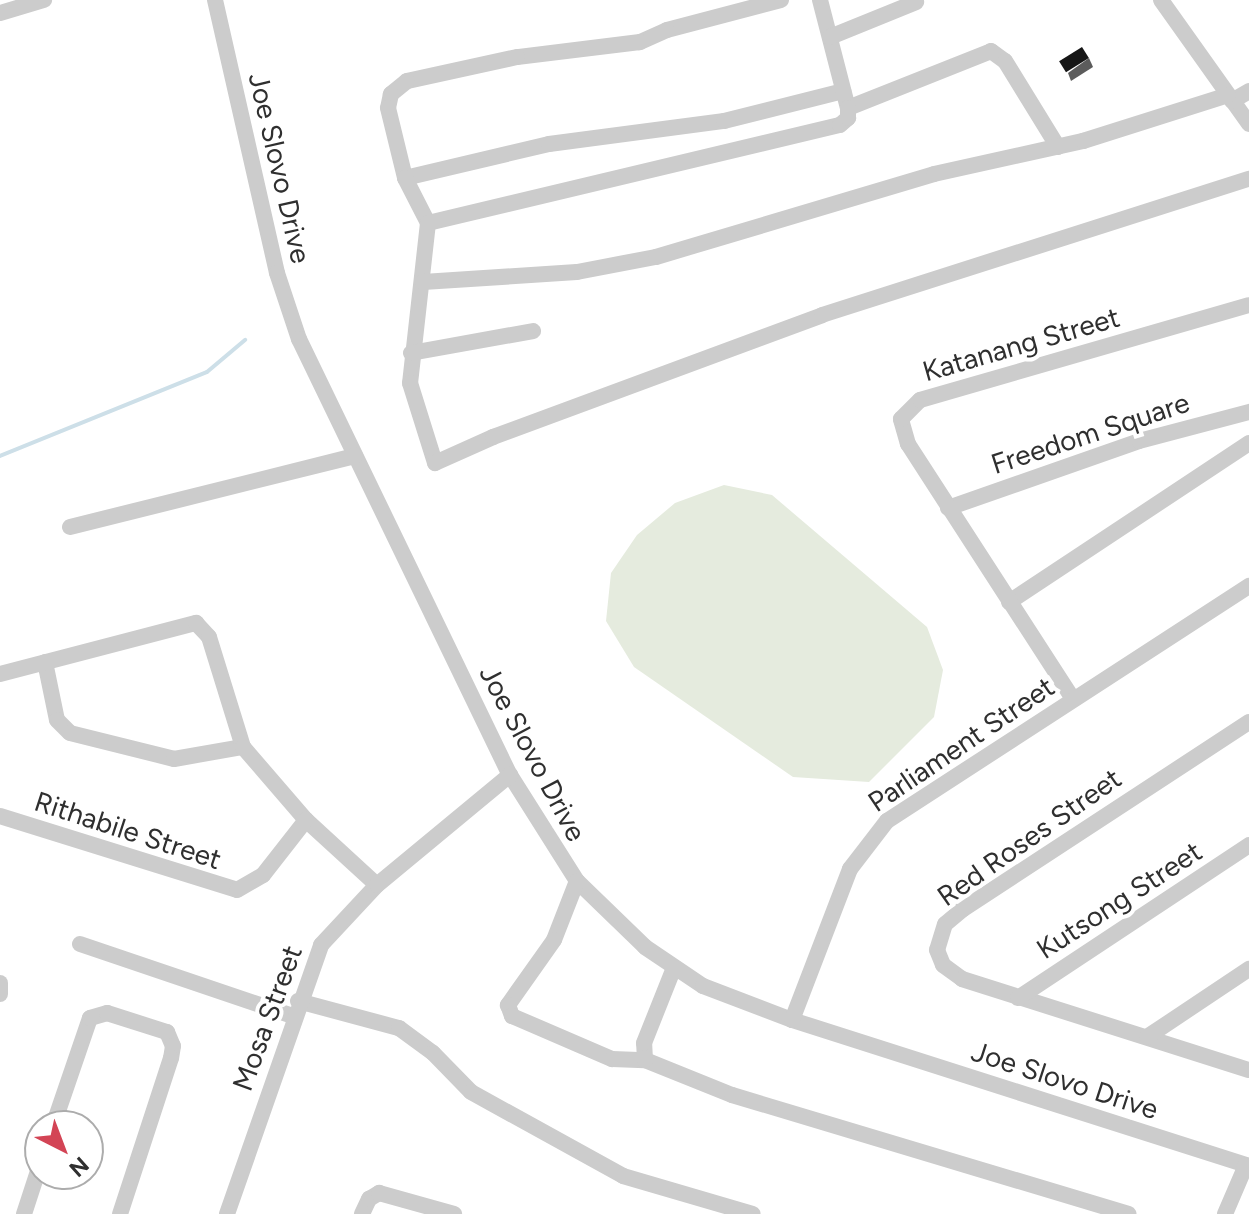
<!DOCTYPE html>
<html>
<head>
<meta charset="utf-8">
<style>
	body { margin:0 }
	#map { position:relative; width:1249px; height:1214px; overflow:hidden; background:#fff; font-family:Figtree,sans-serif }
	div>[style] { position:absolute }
	.green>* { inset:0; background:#e5ebde }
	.stream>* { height:4px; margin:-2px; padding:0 2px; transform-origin:2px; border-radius:2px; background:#cddfe8 }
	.minor>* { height:16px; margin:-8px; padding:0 8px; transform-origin:8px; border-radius:8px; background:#ccc }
	.shaded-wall>* { inset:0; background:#5c5c5c }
	.building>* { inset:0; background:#161616; transform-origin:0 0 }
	span { translate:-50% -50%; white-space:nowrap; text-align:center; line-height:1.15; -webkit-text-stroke:8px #fff; paint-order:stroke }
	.street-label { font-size:28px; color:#2f2f2f }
	.north { position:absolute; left:24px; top:1110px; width:80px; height:80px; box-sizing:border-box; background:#fff; border:2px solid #acacac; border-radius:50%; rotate:138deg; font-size:22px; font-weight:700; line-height:32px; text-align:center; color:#2f2f2f }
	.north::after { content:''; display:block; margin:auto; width:28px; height:36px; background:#d34455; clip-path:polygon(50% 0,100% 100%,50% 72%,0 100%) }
</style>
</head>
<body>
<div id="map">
	<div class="green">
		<div style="clip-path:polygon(724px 485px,772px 495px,927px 627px,943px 670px,934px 717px,869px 782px,793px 777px,634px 667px,606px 621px,611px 573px,637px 535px,675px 503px)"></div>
	</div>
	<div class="stream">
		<div style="left:0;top:456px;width:223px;rotate:-22.1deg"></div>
		<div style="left:207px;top:372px;width:50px;rotate:-40.1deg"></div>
	</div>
	<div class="minor">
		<div style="left:215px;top:0;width:280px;rotate:77.2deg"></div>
		<div style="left:277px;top:273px;width:70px;rotate:71.6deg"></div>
		<div style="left:299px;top:339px;width:484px;rotate:64.2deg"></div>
		<div style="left:510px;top:775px;width:125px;rotate:57.7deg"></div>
		<div style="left:577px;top:881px;width:95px;rotate:44.1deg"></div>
		<div style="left:645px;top:947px;width:70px;rotate:33.9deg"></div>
		<div style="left:703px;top:986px;width:95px;rotate:20.9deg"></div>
		<div style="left:792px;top:1020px;width:480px;rotate:17.7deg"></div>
		<div style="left:781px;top:0;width:118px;rotate:165.3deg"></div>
		<div style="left:667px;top:30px;width:30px;rotate:156deg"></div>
		<div style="left:640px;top:42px;width:124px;rotate:173deg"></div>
		<div style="left:517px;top:57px;width:113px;rotate:167.7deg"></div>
		<div style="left:407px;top:81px;width:21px;rotate:141deg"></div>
		<div style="left:391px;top:94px;width:14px;rotate:102deg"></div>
		<div style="left:388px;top:108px;width:72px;rotate:76.3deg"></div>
		<div style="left:405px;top:178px;width:148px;rotate:-13.3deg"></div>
		<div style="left:549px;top:144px;width:177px;rotate:-7.5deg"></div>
		<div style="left:724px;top:121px;width:123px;rotate:-14.1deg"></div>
		<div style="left:820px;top:0;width:112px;rotate:75.5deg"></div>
		<div style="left:848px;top:108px;width:154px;rotate:-21.7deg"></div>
		<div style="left:991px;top:51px;width:17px;rotate:36deg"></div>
		<div style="left:1005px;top:61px;width:101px;rotate:58.4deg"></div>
		<div style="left:1161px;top:0;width:152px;rotate:54.6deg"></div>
		<div style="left:0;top:13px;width:46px;rotate:-16.5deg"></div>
		<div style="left:830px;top:37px;width:93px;rotate:-22.1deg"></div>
		<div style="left:1232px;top:101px;width:20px;rotate:-30deg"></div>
		<div style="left:405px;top:178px;width:51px;rotate:62.9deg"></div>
		<div style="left:428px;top:223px;width:161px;rotate:96.4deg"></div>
		<div style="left:410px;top:383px;width:84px;rotate:72.6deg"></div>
		<div style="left:435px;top:463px;width:64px;rotate:-24.1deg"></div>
		<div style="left:493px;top:437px;width:351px;rotate:-20.3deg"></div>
		<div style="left:822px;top:315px;width:448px;rotate:-17.7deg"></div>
		<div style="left:428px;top:223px;width:423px;rotate:-13.4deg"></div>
		<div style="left:840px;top:125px;width:11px;rotate:-41deg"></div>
		<div style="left:848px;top:118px;width:10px;rotate:-90deg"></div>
		<div style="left:423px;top:282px;width:154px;rotate:-3.7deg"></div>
		<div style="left:577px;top:272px;width:80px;rotate:-10.8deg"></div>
		<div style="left:656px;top:257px;width:290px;rotate:-16.6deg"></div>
		<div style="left:934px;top:174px;width:153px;rotate:-12.5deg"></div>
		<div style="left:1083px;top:141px;width:152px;rotate:-17.6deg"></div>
		<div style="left:411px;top:353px;width:124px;rotate:-10.2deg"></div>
		<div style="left:948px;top:508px;width:202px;rotate:-19.3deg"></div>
		<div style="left:1139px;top:441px;width:114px;rotate:-14.8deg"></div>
		<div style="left:70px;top:527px;width:294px;rotate:-14deg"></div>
		<div style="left:1009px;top:602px;width:288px;rotate:-33.5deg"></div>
		<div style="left:45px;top:662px;width:59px;rotate:78.3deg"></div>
		<div style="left:57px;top:720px;width:18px;rotate:45deg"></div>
		<div style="left:70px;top:733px;width:107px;rotate:14deg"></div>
		<div style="left:174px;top:759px;width:70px;rotate:-9.9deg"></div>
		<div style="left:0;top:674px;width:203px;rotate:-14.6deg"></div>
		<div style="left:196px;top:623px;width:19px;rotate:47deg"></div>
		<div style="left:209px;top:637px;width:115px;rotate:72.8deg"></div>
		<div style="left:243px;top:747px;width:96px;rotate:49.2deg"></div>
		<div style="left:306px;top:820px;width:96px;rotate:42.5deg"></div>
		<div style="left:1073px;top:699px;width:304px;rotate:-122.9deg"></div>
		<div style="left:908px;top:444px;width:26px;rotate:-106deg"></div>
		<div style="left:901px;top:419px;width:27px;rotate:-45deg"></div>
		<div style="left:920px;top:400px;width:342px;rotate:-16.1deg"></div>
		<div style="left:1249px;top:722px;width:342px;rotate:146.8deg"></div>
		<div style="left:963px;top:909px;width:23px;rotate:140deg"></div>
		<div style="left:945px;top:924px;width:27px;rotate:107deg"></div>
		<div style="left:937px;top:950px;width:16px;rotate:68deg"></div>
		<div style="left:943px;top:965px;width:24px;rotate:36deg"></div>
		<div style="left:962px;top:979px;width:301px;rotate:17.6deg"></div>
		<div style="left:0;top:816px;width:248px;rotate:17.3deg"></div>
		<div style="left:237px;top:890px;width:30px;rotate:-30deg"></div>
		<div style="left:263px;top:875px;width:70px;rotate:-52deg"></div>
		<div style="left:577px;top:881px;width:63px;rotate:111.3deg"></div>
		<div style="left:554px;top:940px;width:80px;rotate:125.3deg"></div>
		<div style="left:508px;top:1005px;width:12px;rotate:70deg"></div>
		<div style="left:512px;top:1016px;width:109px;rotate:23.3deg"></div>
		<div style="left:612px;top:1059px;width:33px;rotate:2deg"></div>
		<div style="left:645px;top:1060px;width:94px;rotate:21.9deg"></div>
		<div style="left:732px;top:1095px;width:414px;rotate:16.7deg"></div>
		<div style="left:80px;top:944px;width:225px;rotate:18.7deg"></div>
		<div style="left:0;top:983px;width:11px;rotate:90deg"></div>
		<div style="left:1018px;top:998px;width:277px;rotate:-33.5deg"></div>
		<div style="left:298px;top:1001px;width:105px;rotate:15deg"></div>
		<div style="left:399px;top:1028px;width:42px;rotate:36.3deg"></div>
		<div style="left:433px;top:1053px;width:54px;rotate:45.7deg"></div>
		<div style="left:471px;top:1092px;width:174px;rotate:28.9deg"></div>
		<div style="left:623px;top:1176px;width:135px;rotate:16.3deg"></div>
		<div style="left:792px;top:1020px;width:162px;rotate:-69deg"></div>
		<div style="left:850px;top:869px;width:61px;rotate:-52.4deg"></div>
		<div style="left:887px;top:821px;width:432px;rotate:-33deg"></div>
		<div style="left:1147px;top:1037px;width:123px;rotate:-33.7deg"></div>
		<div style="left:645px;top:1060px;width:17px;rotate:-93deg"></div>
		<div style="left:644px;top:1043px;width:79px;rotate:-68.3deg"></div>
		<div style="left:53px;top:1126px;width:114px;rotate:-71.1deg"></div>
		<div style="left:90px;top:1018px;width:18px;rotate:-16deg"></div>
		<div style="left:107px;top:1013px;width:63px;rotate:17.6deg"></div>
		<div style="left:167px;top:1032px;width:15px;rotate:67deg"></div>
		<div style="left:173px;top:1046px;width:12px;rotate:99deg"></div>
		<div style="left:171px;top:1058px;width:164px;rotate:108.1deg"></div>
		<div style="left:24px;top:1214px;width:52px;rotate:-71.9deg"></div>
		<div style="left:227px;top:1214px;width:285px;rotate:-70.7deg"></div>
		<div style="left:321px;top:945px;width:82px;rotate:-47deg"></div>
		<div style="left:377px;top:885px;width:173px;rotate:-39.6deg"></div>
		<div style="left:362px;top:1214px;width:17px;rotate:-65deg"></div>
		<div style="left:369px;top:1199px;width:12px;rotate:-31deg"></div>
		<div style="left:379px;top:1193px;width:78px;rotate:15.6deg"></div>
		<div style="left:1225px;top:1214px;width:53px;rotate:-66.8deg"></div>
	</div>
	<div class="shaded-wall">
		<div style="clip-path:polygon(1089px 58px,1093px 67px,1071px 81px,1068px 73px)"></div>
	</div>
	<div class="building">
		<div style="left:1082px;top:47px;width:13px;height:27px;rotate:58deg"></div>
	</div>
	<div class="street-label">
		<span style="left:280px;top:168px;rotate:77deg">Joe Slovo Drive</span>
		<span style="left:1021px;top:344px;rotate:-16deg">Katanang Street</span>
		<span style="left:1090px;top:433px;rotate:-18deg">Freedom Square</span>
		<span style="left:961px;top:744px;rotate:-34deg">Parliament Street</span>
		<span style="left:533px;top:753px;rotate:62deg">Joe Slovo Drive</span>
		<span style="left:128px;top:830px;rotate:18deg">Rithabile Street</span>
		<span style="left:1029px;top:837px;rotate:-35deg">Red Roses Street</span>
		<span style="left:1119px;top:900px;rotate:-33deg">Kutsong Street</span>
		<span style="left:267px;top:1018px;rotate:-70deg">Mosa Street</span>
		<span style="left:1065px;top:1080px;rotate:18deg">Joe Slovo Drive</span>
	</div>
	<div class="north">N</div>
</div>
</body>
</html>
